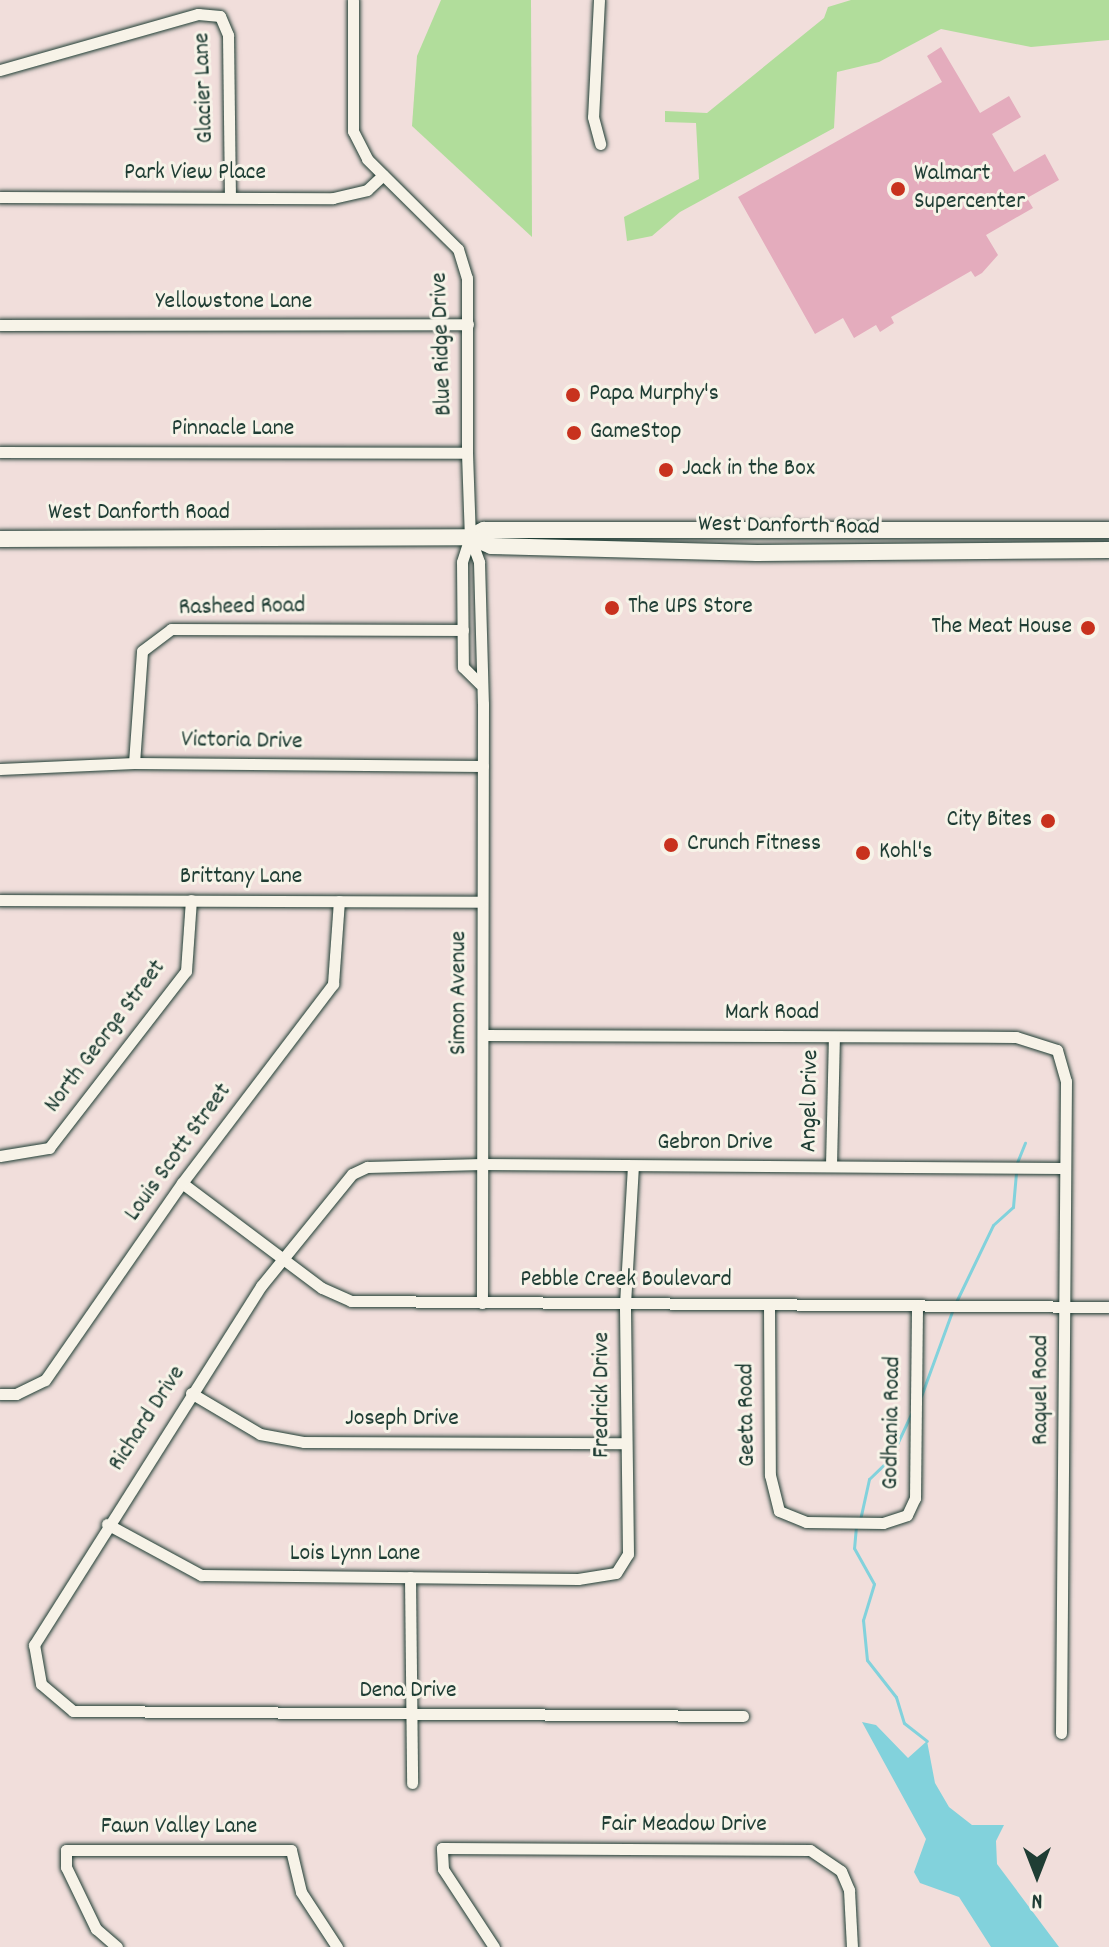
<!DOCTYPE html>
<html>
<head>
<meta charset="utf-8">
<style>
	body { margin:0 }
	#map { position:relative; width:1109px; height:1947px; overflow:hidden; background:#f1dedb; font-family:Dekko,sans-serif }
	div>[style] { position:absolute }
	.green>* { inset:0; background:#b1dd9b }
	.water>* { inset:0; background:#82d2dc }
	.stream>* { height:3px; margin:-1.5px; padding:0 1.5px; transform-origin:1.5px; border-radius:1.5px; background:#82d2dc }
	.building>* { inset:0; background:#e4acbd }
	.roads { filter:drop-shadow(0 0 2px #1f3d34) drop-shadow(0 0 2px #1f3d34) }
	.street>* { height:11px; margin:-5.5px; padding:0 5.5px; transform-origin:5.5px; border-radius:5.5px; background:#f7f3e8 }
	.secondary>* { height:16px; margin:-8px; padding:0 8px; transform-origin:8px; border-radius:8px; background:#f7f3e8 }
	.dots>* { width:22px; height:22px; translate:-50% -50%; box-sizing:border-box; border:4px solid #f7f3e8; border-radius:50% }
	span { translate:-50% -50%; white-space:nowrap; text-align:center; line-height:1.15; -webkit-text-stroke:6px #f7f3e8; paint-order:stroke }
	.street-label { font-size:24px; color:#1f3d34 }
	.poi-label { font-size:24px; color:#1f3d34 }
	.left { translate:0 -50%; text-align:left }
	.right { translate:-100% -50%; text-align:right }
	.north { position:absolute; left:997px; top:1835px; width:80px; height:80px; -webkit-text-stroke:6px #f7f3e8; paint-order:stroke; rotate:180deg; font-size:22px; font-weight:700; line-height:32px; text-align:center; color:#1f3d34 }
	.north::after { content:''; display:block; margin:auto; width:28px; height:36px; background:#1f3d34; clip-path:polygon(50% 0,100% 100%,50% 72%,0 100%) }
</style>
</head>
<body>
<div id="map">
	<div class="green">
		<div style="clip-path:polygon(441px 0,531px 0,532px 237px,412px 126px,417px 56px)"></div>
		<div style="clip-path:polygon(851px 0,1109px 0,1109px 40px,1031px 47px,941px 29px,879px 62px,837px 72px,834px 128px,680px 212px,652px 236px,627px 241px,624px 217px,699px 179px,696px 123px,665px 122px,665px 111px,707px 113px,824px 18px,828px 7px)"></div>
	</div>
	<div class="water">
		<div style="clip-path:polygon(862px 1722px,876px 1725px,908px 1758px,927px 1741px,935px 1783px,949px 1807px,972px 1825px,1004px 1825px,996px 1841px,997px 1864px,1059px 1947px,991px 1947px,959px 1897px,920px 1883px,914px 1872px,926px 1839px)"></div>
	</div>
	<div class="stream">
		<div style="left:1016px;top:1165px;width:24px;rotate:-68deg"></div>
		<div style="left:956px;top:1302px;width:85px;rotate:-64.3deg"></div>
		<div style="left:993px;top:1225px;width:27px;rotate:-42deg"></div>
		<div style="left:1013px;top:1207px;width:35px;rotate:-85deg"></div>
		<div style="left:920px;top:1399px;width:96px;rotate:-69.9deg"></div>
		<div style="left:860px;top:1520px;width:42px;rotate:-77.6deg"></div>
		<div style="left:869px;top:1479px;width:29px;rotate:-44deg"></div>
		<div style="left:890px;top:1459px;width:52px;rotate:-64.9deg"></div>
		<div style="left:856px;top:1526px;width:22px;rotate:95deg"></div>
		<div style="left:854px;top:1548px;width:41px;rotate:60.9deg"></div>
		<div style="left:874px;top:1584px;width:38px;rotate:107deg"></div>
		<div style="left:863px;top:1620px;width:40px;rotate:84.3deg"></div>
		<div style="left:867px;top:1660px;width:47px;rotate:51.9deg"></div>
		<div style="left:896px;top:1697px;width:27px;rotate:73deg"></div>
		<div style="left:904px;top:1723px;width:29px;rotate:38deg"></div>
	</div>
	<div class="building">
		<div style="clip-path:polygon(941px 47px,980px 113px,1009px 96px,1021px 117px,992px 134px,1014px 172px,1045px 154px,1059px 180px,1027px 198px,1033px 208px,986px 235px,998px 255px,982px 273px,975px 277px,971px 271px,891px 317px,894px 323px,880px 332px,876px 325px,854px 338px,843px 318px,815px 334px,738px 197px,942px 82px,927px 56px)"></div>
	</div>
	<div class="roads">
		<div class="street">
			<div style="left:353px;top:0;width:131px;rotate:90deg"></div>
			<div style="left:353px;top:131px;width:31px;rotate:63deg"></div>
			<div style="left:367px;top:159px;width:128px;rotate:44.7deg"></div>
			<div style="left:458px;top:249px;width:30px;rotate:73deg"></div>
			<div style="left:467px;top:278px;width:175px;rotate:90deg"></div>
			<div style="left:467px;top:453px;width:84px;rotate:88deg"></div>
			<div style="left:470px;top:537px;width:27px;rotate:70deg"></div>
			<div style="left:479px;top:562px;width:142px;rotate:88.4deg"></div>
			<div style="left:483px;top:704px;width:599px;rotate:90.1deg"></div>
			<div style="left:599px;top:0;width:117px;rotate:92.9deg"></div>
			<div style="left:593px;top:117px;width:28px;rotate:75deg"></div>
			<div style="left:0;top:70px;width:206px;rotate:-15.8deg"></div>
			<div style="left:198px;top:14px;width:22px;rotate:5deg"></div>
			<div style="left:220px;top:16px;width:21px;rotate:67deg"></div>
			<div style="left:228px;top:35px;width:161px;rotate:89.3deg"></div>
			<div style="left:0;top:197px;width:333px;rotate:0.2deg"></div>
			<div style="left:333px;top:198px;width:35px;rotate:-13deg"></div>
			<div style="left:367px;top:190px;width:22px;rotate:-43deg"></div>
			<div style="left:0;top:325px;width:468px;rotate:-0.1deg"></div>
			<div style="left:0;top:452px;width:467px;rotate:0.1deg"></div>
			<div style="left:470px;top:537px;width:26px;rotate:108deg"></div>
			<div style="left:462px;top:562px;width:105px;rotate:89.5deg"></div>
			<div style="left:463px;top:667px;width:24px;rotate:45deg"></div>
			<div style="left:134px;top:763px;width:112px;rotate:-85.9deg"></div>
			<div style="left:142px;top:651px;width:36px;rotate:-37deg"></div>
			<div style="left:171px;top:629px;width:292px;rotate:0.2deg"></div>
			<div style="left:0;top:769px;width:134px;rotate:-2.6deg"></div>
			<div style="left:134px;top:763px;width:349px;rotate:0.5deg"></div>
			<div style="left:0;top:900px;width:482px;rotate:0.2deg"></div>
			<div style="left:483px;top:1035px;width:533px;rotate:0.21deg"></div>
			<div style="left:1016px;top:1037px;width:43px;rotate:17.6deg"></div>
			<div style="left:1057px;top:1050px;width:32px;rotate:74deg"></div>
			<div style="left:1066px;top:1081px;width:652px;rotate:90.44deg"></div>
			<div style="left:0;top:1156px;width:50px;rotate:-9.3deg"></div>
			<div style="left:49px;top:1148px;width:224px;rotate:-52.3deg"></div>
			<div style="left:186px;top:971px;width:71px;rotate:-86deg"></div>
			<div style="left:831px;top:1166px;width:129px;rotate:-88.7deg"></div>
			<div style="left:182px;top:1183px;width:175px;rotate:36.9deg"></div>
			<div style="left:322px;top:1288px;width:32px;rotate:24deg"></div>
			<div style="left:351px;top:1301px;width:758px;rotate:0.45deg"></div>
			<div style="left:769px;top:1304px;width:171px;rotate:89.7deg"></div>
			<div style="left:770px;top:1475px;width:37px;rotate:76deg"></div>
			<div style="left:779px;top:1511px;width:29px;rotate:22deg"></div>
			<div style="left:806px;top:1522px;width:77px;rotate:0.7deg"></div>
			<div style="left:883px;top:1523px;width:25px;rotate:-18deg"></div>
			<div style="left:907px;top:1515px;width:19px;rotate:-65deg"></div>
			<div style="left:915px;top:1498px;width:193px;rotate:-89.4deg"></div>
			<div style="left:191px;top:1393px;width:80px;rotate:30.7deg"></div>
			<div style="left:260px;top:1434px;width:45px;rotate:10.3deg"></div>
			<div style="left:304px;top:1442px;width:320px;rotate:0.2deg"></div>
			<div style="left:0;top:1394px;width:16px"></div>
			<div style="left:16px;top:1394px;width:32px;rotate:-26deg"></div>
			<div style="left:45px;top:1380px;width:240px;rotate:-55.2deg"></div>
			<div style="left:182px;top:1183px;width:250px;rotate:-52.8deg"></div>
			<div style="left:333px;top:984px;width:83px;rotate:-85.9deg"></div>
			<div style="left:107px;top:1524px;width:107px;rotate:28.5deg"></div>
			<div style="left:201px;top:1575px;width:377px;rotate:0.6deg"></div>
			<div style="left:578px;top:1579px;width:38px;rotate:-9deg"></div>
			<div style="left:616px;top:1573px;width:22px;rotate:-58deg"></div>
			<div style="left:628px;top:1554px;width:250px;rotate:-90.7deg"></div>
			<div style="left:625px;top:1304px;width:138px;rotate:-86.7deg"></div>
			<div style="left:410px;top:1577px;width:206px;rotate:89.4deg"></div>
			<div style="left:743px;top:1716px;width:670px;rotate:-179.57deg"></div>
			<div style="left:73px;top:1711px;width:42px;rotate:-139.8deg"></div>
			<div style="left:41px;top:1684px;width:40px;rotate:-100deg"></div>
			<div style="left:34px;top:1645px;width:425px;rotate:-57.7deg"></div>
			<div style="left:261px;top:1286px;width:144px;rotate:-50.9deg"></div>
			<div style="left:352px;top:1174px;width:17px;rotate:-25deg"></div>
			<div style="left:367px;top:1167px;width:115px;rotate:-1.5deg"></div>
			<div style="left:482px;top:1164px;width:581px;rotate:0.39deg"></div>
			<div style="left:117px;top:1947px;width:28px;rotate:-139deg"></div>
			<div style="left:96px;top:1929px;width:69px;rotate:-115.8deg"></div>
			<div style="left:66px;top:1867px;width:17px;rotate:-90deg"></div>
			<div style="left:66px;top:1850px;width:225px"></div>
			<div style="left:291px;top:1850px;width:43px;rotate:76.6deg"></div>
			<div style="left:301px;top:1892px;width:66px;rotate:56.8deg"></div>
			<div style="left:494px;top:1947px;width:93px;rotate:-123.2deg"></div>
			<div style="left:443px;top:1869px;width:21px;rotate:-93deg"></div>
			<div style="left:442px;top:1848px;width:368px;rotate:0.3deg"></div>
			<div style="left:810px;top:1850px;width:37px;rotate:34deg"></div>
			<div style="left:841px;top:1871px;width:21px;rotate:67deg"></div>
			<div style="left:849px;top:1890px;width:57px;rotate:87deg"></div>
		</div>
		<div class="secondary">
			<div style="left:470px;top:537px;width:16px;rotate:-27deg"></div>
			<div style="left:484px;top:530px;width:625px"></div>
			<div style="left:0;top:539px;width:470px;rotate:-0.2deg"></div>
			<div style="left:470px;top:537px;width:23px;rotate:23deg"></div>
			<div style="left:491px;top:546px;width:266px;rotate:1.5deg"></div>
			<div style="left:757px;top:553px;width:352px;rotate:-0.5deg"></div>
		</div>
	</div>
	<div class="dots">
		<div style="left:898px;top:189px;background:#c8321e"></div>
		<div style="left:573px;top:395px;background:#c8321e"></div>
		<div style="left:574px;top:433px;background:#c8321e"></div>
		<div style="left:666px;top:470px;background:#c8321e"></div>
		<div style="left:612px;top:608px;background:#c8321e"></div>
		<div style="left:1088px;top:628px;background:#c8321e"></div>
		<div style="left:1048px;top:821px;background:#c8321e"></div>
		<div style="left:671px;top:845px;background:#c8321e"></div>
		<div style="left:863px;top:853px;background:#c8321e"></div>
	</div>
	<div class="street-label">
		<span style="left:205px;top:88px;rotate:-92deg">Glacier Lane</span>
		<span style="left:195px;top:174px">Park View Place</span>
		<span style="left:234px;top:303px">Yellowstone Lane</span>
		<span style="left:443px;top:344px;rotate:-92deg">Blue Ridge Drive</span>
		<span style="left:233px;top:430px">Pinnacle Lane</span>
		<span style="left:139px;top:514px">West Danforth Road</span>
		<span style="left:789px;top:527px;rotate:1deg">West Danforth Road</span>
		<span style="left:242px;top:608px;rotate:-1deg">Rasheed Road</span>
		<span style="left:242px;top:742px;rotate:1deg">Victoria Drive</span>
		<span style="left:241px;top:878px">Brittany Lane</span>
		<span style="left:460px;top:993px;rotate:-90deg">Simon Avenue</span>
		<span style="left:772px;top:1014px">Mark Road</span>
		<span style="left:106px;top:1037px;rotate:-53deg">North George Street</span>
		<span style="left:811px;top:1101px;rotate:-89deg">Angel Drive</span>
		<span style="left:715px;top:1144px">Gebron Drive</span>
		<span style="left:179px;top:1153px;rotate:-54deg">Louis Scott Street</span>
		<span style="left:626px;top:1281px">Pebble Creek Boulevard</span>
		<span style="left:1042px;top:1390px;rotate:-90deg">Raquel Road</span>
		<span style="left:603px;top:1395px;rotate:-90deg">Fredrick Drive</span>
		<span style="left:748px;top:1415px;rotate:-91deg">Geeta Road</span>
		<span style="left:148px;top:1419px;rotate:-57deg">Richard Drive</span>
		<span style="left:402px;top:1420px">Joseph Drive</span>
		<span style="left:893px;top:1423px;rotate:-89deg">Godhania Road</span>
		<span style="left:355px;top:1555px">Lois Lynn Lane</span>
		<span style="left:408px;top:1692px">Dena Drive</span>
		<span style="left:684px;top:1826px">Fair Meadow Drive</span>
		<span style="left:179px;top:1828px">Fawn Valley Lane</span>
	</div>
	<div class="poi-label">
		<span class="left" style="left:914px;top:189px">Walmart<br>Supercenter</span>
		<span class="left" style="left:589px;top:395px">Papa Murphy's</span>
		<span class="left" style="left:590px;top:433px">GameStop</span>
		<span class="left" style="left:682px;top:470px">Jack in the Box</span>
		<span class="left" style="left:628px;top:608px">The UPS Store</span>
		<span class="right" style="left:1072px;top:628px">The Meat House</span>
		<span class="right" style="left:1032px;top:821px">City Bites</span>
		<span class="left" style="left:687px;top:845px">Crunch Fitness</span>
		<span class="left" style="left:879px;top:853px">Kohl's</span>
	</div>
	<div class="north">N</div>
</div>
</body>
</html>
